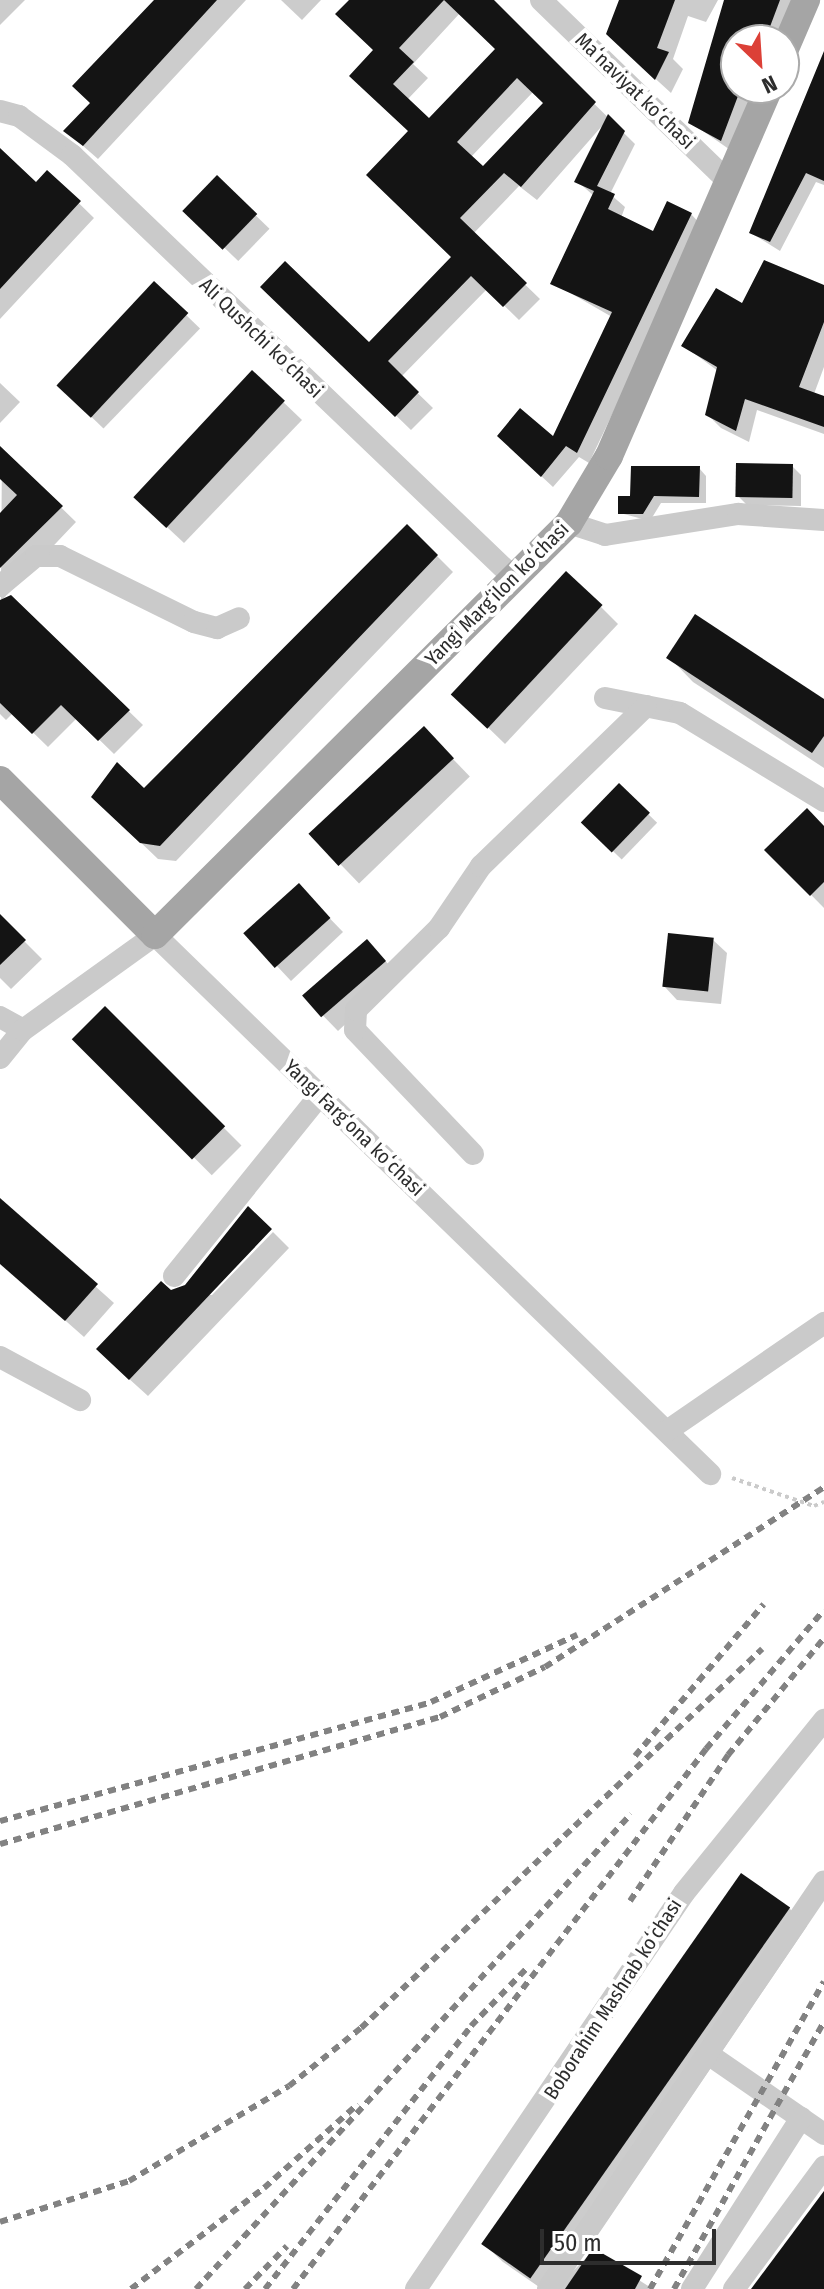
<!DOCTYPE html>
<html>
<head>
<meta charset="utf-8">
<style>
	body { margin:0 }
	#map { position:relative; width:824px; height:2289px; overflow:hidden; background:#fff; font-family:"Fira Sans Condensed",sans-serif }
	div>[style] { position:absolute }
	.shadow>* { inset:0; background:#0003; transform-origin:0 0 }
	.building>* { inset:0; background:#141414; transform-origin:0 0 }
	.path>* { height:4px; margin-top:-2px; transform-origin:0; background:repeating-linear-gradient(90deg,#cacaca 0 4px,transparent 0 8px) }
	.minor>* { height:22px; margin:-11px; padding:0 11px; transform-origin:11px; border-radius:11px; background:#cacaca }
	.major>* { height:28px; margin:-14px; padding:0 14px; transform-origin:14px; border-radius:14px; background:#a5a5a5 }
	.rail>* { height:6px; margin-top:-3px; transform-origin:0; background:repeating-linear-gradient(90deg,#828282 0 8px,transparent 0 14px) }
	span { translate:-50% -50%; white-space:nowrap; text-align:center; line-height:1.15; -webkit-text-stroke:8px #fff; paint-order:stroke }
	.street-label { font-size:20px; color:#2d2d2d }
	.north { position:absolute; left:720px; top:24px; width:80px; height:80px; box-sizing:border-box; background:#fff; border:2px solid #ababab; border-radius:50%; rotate:155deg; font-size:22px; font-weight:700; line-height:32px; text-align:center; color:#2d2d2d }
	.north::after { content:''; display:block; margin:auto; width:28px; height:36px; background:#dc4037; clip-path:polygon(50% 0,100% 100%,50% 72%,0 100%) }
	.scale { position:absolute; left:540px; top:2229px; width:176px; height:36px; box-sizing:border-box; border:4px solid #2d2d2d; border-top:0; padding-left:10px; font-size:24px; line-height:28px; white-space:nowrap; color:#2d2d2d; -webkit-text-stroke:6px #fff; paint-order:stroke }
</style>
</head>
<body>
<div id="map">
	<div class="shadow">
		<div style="clip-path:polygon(0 0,25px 0,0 25px)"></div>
		<div style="clip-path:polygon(156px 0,246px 0,98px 159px,66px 131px,92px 103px)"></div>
		<div style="clip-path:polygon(281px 0,321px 0,302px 20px)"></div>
		<div style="clip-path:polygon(evenodd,352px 0,489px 0,635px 144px,610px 194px,625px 207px,621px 218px,654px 233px,691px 214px,702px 226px,589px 463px,579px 457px,553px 487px,511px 448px,554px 439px,612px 317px,553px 283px,594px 196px,577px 181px,602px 126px,537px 200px,519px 186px,473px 234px,540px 299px,519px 320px,487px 289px,401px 377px,433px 408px,411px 430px,263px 287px,369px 345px,454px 258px,410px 132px,352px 0,460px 13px,498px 49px,429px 121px,407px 100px,428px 78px,413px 64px,460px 13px,352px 0,533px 92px,546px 103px,483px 169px,471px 157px,533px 92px)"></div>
		<div style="clip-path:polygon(621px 0,718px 0,706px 22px,688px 16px,673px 59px,683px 69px,671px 93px,623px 49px)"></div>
		<div style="clip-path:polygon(727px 0,796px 0,781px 40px,736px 40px,736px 88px,762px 88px,736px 154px,690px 122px)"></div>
		<div style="clip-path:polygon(824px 55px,824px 185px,816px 182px,780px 251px,751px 233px)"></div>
		<div style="clip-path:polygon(0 151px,36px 185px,48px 173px,94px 218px,0 319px)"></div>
		<div style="left:217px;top:178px;width:73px;height:45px;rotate:44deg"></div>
		<div style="left:154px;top:284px;width:64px;height:139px;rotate:44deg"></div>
		<div style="clip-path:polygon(824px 288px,824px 367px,814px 394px,824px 396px,824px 434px,757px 410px,749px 442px,721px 428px,708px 415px,718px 371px,684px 346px,743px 305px)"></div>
		<div style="clip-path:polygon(252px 372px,302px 420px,184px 543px,152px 513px)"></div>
		<div style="clip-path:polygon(0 383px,20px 402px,0 423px)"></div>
		<div style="clip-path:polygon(2px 450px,76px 522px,2px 600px,11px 597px,143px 725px,114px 754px,77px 718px,48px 747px,13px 713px,6px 720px,0 714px)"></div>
		<div style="clip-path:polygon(792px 466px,801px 475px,801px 506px,747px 505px,738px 496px)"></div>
		<div style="clip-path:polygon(699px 468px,706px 476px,706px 503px,661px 503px,650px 521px,620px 513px,632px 498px)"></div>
		<div style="clip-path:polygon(407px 526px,453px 572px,176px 861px,158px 859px,110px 813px,144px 790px)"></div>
		<div style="clip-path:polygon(600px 606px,618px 624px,505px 744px,471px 711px)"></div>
		<div style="clip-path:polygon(669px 657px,824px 701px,824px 768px,693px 682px)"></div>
		<div style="left:424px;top:729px;width:66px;height:154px;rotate:46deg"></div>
		<div style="left:619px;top:786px;width:53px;height:51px;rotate:44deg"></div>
		<div style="clip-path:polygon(824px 828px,824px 908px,767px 850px)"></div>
		<div style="clip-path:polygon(312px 900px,343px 932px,291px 981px,247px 934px)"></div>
		<div style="clip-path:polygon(0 917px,42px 959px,11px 989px,0 978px)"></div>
		<div style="clip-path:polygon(713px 940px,727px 953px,721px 1004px,677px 1000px,664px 986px)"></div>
		<div style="clip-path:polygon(380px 955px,398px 975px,338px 1031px,305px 997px)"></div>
		<div style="left:105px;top:1009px;width:193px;height:42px;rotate:45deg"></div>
		<div style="clip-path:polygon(0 1201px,114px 1303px,84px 1337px,0 1263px)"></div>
		<div style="clip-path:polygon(273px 1232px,289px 1248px,148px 1396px,116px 1367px,171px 1292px,212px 1295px)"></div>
		<div style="clip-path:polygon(789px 1908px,807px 1926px,572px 2272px,593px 2251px,653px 2289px,542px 2289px,503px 2262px,485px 2245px)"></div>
	</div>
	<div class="building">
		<div style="clip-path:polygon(154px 0,217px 0,83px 146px,63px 131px,90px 103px,72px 86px)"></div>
		<div style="clip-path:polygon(evenodd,349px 0,494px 0,596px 102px,521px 187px,504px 173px,460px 218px,527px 283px,503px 307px,471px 276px,388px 361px,419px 392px,395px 417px,260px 287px,285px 261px,369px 342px,451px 257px,366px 175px,408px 131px,349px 76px,373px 50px,335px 14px,349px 0,444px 0,495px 49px,429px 118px,393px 84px,414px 62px,399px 48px,444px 0,349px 0,517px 78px,543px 103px,483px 166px,457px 142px,517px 78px)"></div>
		<div style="clip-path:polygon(619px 0,675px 0,657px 48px,669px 52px,655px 80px,606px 34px)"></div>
		<div style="clip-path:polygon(724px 0,780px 0,765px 40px,736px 40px,741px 88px,721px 141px,688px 123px)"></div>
		<div style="clip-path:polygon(824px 51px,824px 181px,806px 173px,770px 242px,749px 233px)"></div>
		<div style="clip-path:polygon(608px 114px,625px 131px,597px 186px,615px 194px,608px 209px,653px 231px,667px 201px,692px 213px,577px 453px,566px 446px,541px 477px,497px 436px,520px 408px,553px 436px,612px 312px,550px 284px,594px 191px,574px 182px)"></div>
		<div style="clip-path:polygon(0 148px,36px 182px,47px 170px,81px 201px,0 289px)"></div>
		<div style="left:217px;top:175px;width:56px;height:50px;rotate:44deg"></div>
		<div style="clip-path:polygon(764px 260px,824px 285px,824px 322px,799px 387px,824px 396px,824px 427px,745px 399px,736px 431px,705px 415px,717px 367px,681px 346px,716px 288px,742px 303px)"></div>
		<div style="left:154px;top:281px;width:47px;height:143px;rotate:43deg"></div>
		<div style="left:252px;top:370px;width:45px;height:174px;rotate:43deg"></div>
		<div style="clip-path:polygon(0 446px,63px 506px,0 568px,0 513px,17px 495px,0 479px)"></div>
		<div style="left:736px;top:463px;width:57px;height:34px;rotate:1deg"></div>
		<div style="clip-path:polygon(631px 466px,700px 466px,699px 497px,654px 496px,643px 514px,618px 514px,618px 496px,630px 496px)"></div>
		<div style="clip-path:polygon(407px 524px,438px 555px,160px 846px,140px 843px,91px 797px,117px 762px,144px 788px)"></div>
		<div style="left:566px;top:571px;width:50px;height:169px;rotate:43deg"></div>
		<div style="clip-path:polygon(11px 595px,130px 710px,98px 741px,61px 705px,32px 734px,0 703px,0 600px)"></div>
		<div style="clip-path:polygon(695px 614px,824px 699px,824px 736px,812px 753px,666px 658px)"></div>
		<div style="left:424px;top:726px;width:44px;height:158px;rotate:47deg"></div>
		<div style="left:619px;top:783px;width:43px;height:55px;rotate:44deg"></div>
		<div style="clip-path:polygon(807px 808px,824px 826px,824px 882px,810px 896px,764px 850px)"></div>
		<div style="left:299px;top:883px;width:47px;height:75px;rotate:48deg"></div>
		<div style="clip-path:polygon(0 914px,26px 940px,0 965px)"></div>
		<div style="left:668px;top:933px;width:46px;height:54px;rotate:6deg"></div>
		<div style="left:367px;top:939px;width:29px;height:86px;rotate:49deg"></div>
		<div style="left:105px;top:1006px;width:170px;height:47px;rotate:45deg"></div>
		<div style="clip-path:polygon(0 1198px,98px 1284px,65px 1321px,0 1264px)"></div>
		<div style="clip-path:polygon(248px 1206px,272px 1229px,129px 1380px,96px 1349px,161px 1281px,171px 1290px,185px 1285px)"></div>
		<div style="left:741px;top:1873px;width:60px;height:453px;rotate:35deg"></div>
		<div style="clip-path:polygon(824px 2191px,824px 2289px,751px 2289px)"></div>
		<div style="clip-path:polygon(593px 2248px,642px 2276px,635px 2289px,565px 2289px)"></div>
	</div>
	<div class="path">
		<div style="left:732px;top:1478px;width:87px;rotate:18.9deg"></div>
		<div style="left:814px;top:1506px;width:11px;rotate:-22deg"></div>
	</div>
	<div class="minor">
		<div style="left:541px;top:0;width:262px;rotate:44.1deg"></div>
		<div style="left:0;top:111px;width:20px;rotate:15deg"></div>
		<div style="left:19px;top:116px;width:66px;rotate:36.3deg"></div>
		<div style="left:72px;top:155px;width:612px;rotate:43.74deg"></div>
		<div style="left:569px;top:523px;width:38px;rotate:18deg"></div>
		<div style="left:605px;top:535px;width:135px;rotate:-9deg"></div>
		<div style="left:738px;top:514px;width:86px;rotate:4deg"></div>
		<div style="left:0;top:586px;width:47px;rotate:-39.8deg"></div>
		<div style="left:36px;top:556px;width:24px"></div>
		<div style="left:60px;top:556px;width:149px;rotate:26.2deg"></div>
		<div style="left:194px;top:622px;width:24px;rotate:15deg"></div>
		<div style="left:217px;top:628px;width:24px;rotate:-24deg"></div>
		<div style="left:605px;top:698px;width:76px;rotate:11.3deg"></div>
		<div style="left:680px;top:713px;width:169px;rotate:31.4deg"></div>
		<div style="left:0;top:1017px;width:26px;rotate:29deg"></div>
		<div style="left:0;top:1058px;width:36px;rotate:-51deg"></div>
		<div style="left:23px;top:1030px;width:163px;rotate:-35.7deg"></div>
		<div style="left:155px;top:935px;width:774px;rotate:44.16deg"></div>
		<div style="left:473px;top:1154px;width:171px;rotate:-133.6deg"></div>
		<div style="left:355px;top:1030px;width:20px;rotate:-87deg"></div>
		<div style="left:356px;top:1010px;width:117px;rotate:-44.7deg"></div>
		<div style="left:439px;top:928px;width:75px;rotate:-55.9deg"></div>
		<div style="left:481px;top:866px;width:230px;rotate:-44.1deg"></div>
		<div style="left:174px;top:1276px;width:233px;rotate:-51.1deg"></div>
		<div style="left:0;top:1357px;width:91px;rotate:28.3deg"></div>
		<div style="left:667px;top:1431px;width:191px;rotate:-34.5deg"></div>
		<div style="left:708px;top:2054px;width:141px;rotate:34.6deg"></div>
		<div style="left:416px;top:2289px;width:478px;rotate:-55.9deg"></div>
		<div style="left:684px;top:1893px;width:223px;rotate:-51deg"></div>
		<div style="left:548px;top:2289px;width:492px;rotate:-55.9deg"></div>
		<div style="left:692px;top:2289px;width:203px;rotate:-57.5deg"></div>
		<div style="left:734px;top:2289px;width:152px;rotate:-53.6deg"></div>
	</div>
	<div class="major">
		<div style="left:784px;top:51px;width:56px;rotate:-66.7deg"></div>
		<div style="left:0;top:780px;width:219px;rotate:45deg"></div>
		<div style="left:155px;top:935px;width:584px;rotate:-44.86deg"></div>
		<div style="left:569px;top:523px;width:78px;rotate:-59.2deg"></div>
		<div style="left:609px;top:456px;width:401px;rotate:-66.5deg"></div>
	</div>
	<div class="rail">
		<div style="left:635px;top:1756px;width:199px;rotate:-49.7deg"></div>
		<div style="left:0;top:1821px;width:447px;rotate:-15.4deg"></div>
		<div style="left:431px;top:1702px;width:161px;rotate:-24.7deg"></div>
		<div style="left:0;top:1844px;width:458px;rotate:-16.1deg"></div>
		<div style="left:440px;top:1717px;width:116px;rotate:-25.5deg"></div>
		<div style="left:545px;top:1667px;width:332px;rotate:-32.8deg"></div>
		<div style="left:630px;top:1901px;width:176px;rotate:-56.1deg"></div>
		<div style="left:728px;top:1755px;width:151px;rotate:-50.6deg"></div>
		<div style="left:0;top:2222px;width:135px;rotate:-17.6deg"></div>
		<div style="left:129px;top:2181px;width:186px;rotate:-30.7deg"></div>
		<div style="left:289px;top:2086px;width:92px;rotate:-38.9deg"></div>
		<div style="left:361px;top:2028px;width:552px;rotate:-43.38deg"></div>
		<div style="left:131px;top:2289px;width:167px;rotate:-37.2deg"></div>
		<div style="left:264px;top:2188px;width:126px;rotate:-41.8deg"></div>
		<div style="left:196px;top:2289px;width:644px;rotate:-47.52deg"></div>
		<div style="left:245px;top:2289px;width:60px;rotate:-45.7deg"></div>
		<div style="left:265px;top:2289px;width:334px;rotate:-51.9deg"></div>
		<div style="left:471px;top:2026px;width:81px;rotate:-46deg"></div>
		<div style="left:293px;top:2289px;width:680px;rotate:-52.59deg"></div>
		<div style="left:706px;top:1749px;width:182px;rotate:-49.7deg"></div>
		<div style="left:650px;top:2289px;width:353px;rotate:-60.5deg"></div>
		<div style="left:674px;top:2289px;width:306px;rotate:-60.7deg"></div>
	</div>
	<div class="street-label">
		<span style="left:635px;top:91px;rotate:44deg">Maʻnaviyat koʻchasi</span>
		<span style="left:261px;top:338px;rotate:44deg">Ali Qushchi koʻchasi</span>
		<span style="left:497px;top:594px;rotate:-45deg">Yangi Margʻilon koʻchasi</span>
		<span style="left:354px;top:1128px;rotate:44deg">Yangi Fargʻona koʻchasi</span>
		<span style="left:613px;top:1999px;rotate:-57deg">Boborahim Mashrab koʻchasi</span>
	</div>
	<div class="north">N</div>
	<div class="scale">50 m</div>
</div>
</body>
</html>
